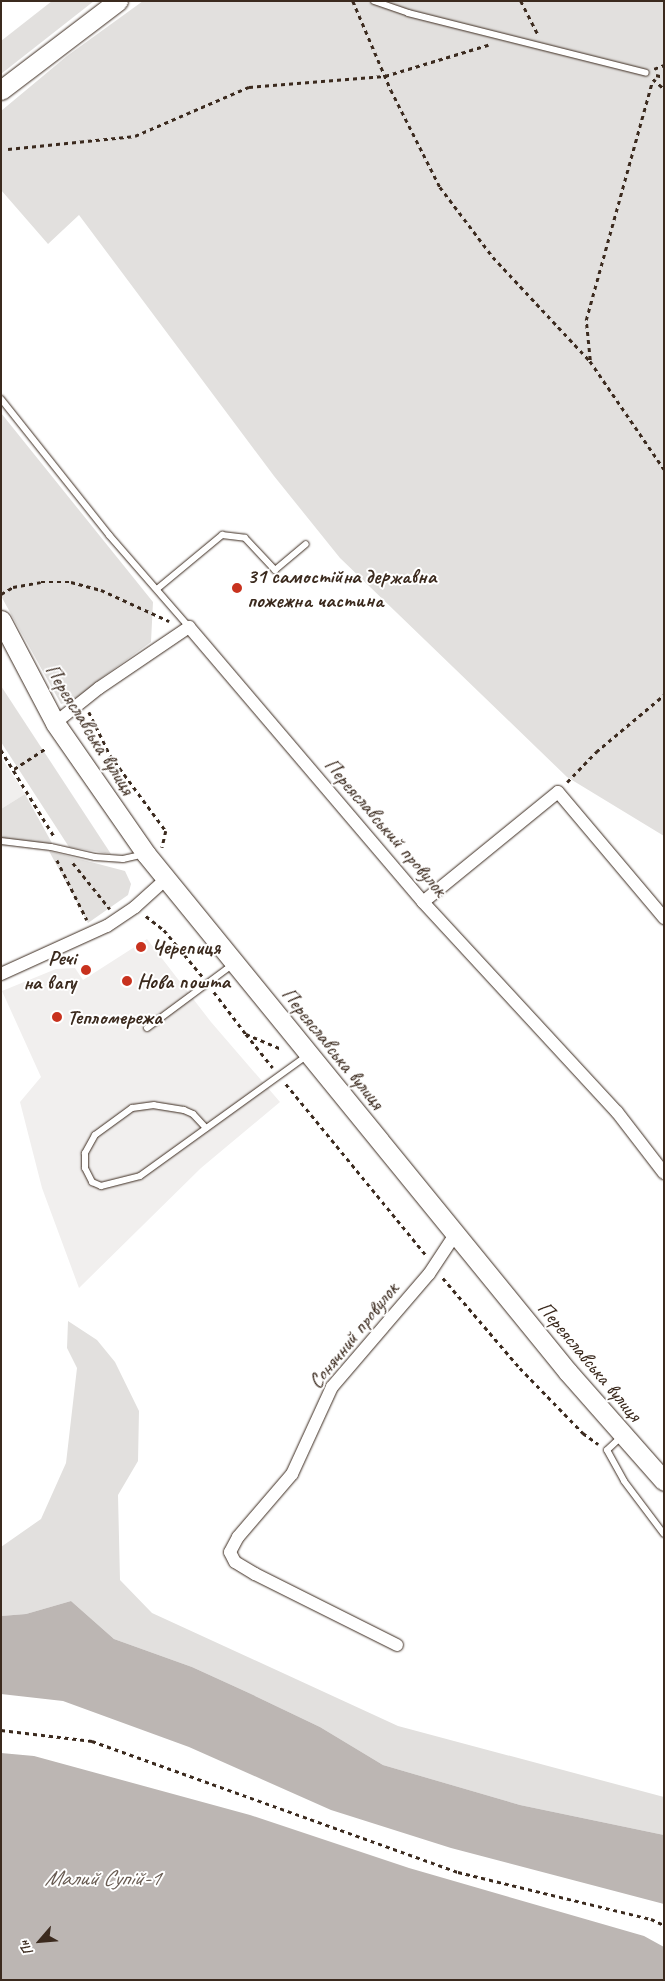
<!DOCTYPE html>
<html>
<head>
<meta charset="utf-8">
<style>
	body { margin:0 }
	#map { position:relative; width:665px; height:1981px; overflow:hidden; background:#fff; font-family:Caveat,sans-serif }
	div>[style] { position:absolute }
	.built>* { inset:0; background:#f1efee }
	.green>* { inset:0; background:#e2e0de }
	.water>* { inset:0; background:#bcb6b3 }
	.path>* { height:2.5px; margin-top:-1.25px; transform-origin:0; background:repeating-linear-gradient(90deg,#3b2a1e 0 4px,transparent 0 8px) }
	.roads { filter:drop-shadow(0 0 1px #3b2a1e) drop-shadow(0 0 1px #3b2a1e) }
	.lane>* { height:6px; margin:-3px; padding:0 3px; transform-origin:3px; border-radius:3px; background:#fff }
	.street>* { height:12px; margin:-6px; padding:0 6px; transform-origin:6px; border-radius:6px; background:#fff }
	.secondary>* { height:19px; margin:-9.5px; padding:0 9.5px; transform-origin:9.5px; border-radius:9.5px; background:#fff }
	.dots>* { width:14px; height:14px; translate:-50% -50%; box-sizing:border-box; border:2px solid #fff; border-radius:50% }
	span { translate:-50% -50%; white-space:nowrap; text-align:center; line-height:1.15; -webkit-text-stroke:4px #fff; paint-order:stroke }
	.poi-label { font-size:21px; color:#3b2a1e; font-weight:700 }
	.left { translate:0 -50%; text-align:left }
	.right { translate:-100% -50%; text-align:right }
	.street-label { font-size:21px; color:#3b2a1e }
	.water-label { font-size:22px; color:#685b52; font-style:italic }
	.frame { position:absolute; inset:0; border:2px solid #3b2a1e; pointer-events:none }
	.north { position:absolute; left:15px; top:1916px; width:50px; height:50px; -webkit-text-stroke:4px #fff; paint-order:stroke; rotate:243deg; font-size:14px; font-weight:700; line-height:20px; text-align:center; color:#3b2a1e }
	.north::after { content:''; display:block; margin:auto; width:18px; height:22px; background:#3b2a1e; clip-path:polygon(50% 0,100% 100%,50% 72%,0 100%) }
</style>
</head>
<body>
<div id="map">
	<div class="built">
		<div style="clip-path:polygon(1px 757px,25px 794px,1px 809px)"></div>
		<div style="clip-path:polygon(147px 939px,211px 1022px,280px 1102px,201px 1168px,79px 1288px,42px 1188px,20px 1102px,41px 1077px,2px 991px,56px 969px,75px 968px,83px 980px)"></div>
	</div>
	<div class="green">
		<div style="clip-path:polygon(52px 1px,94px 1px,1px 74px,1px 41px)"></div>
		<div style="clip-path:polygon(143px 1px,664px 1px,664px 836px,567px 777px,340px 558px,274px 476px,79px 215px,48px 244px,1px 190px,1px 111px,67px 56px)"></div>
		<div style="clip-path:polygon(1px 413px,153px 602px,151px 642px,100px 679px,81px 698px,61px 704px,1px 596px)"></div>
		<div style="clip-path:polygon(1px 686px,111px 854px,69px 847px,1px 742px)"></div>
		<div style="clip-path:polygon(25px 794px,53px 845px,1px 840px,1px 809px)"></div>
		<div style="clip-path:polygon(49px 851px,125px 871px,131px 884px,128px 895px,88px 923px)"></div>
		<div style="clip-path:polygon(68px 1321px,97px 1340px,115px 1362px,139px 1411px,138px 1461px,118px 1495px,120px 1580px,152px 1613px,398px 1726px,664px 1797px,664px 1835px,520px 1805px,383px 1765px,320px 1727px,249px 1693px,192px 1667px,114px 1639px,71px 1601px,26px 1614px,1px 1616px,1px 1547px,41px 1519px,66px 1463px,77px 1368px,67px 1348px)"></div>
	</div>
	<div class="water">
		<div style="clip-path:polygon(71px 1601px,114px 1639px,192px 1667px,249px 1693px,320px 1727px,383px 1765px,520px 1805px,664px 1835px,664px 1904px,451px 1848px,331px 1810px,189px 1747px,63px 1701px,1px 1694px,1px 1616px,26px 1614px)"></div>
		<div style="clip-path:polygon(1px 1753px,34px 1756px,250px 1815px,409px 1868px,644px 1936px,664px 1947px,664px 1980px,1px 1980px)"></div>
	</div>
	<div class="path">
		<div style="left:353px;top:1px;width:97px;rotate:66.9deg"></div>
		<div style="left:391px;top:90px;width:109px;rotate:63.2deg"></div>
		<div style="left:440px;top:187px;width:88px;rotate:52.9deg"></div>
		<div style="left:493px;top:257px;width:142px;rotate:47deg"></div>
		<div style="left:590px;top:361px;width:131px;rotate:55.6deg"></div>
		<div style="left:521px;top:1px;width:38px;rotate:63deg"></div>
		<div style="left:654px;top:69px;width:11px;rotate:-22deg"></div>
		<div style="left:656px;top:75px;width:8px;rotate:14deg"></div>
		<div style="left:653px;top:79px;width:15px;rotate:42deg"></div>
		<div style="left:8px;top:149px;width:128px;rotate:-5.8deg"></div>
		<div style="left:135px;top:136px;width:124px;rotate:-23.3deg"></div>
		<div style="left:249px;top:87px;width:136px;rotate:-4.6deg"></div>
		<div style="left:385px;top:76px;width:108px;rotate:-16.8deg"></div>
		<div style="left:590px;top:360px;width:40px;rotate:-95.7deg"></div>
		<div style="left:586px;top:320px;width:247px;rotate:-74.5deg"></div>
		<div style="left:1px;top:594px;width:14px;rotate:-30deg"></div>
		<div style="left:13px;top:587px;width:28px;rotate:-10deg"></div>
		<div style="left:41px;top:582px;width:30px"></div>
		<div style="left:71px;top:582px;width:31px;rotate:15deg"></div>
		<div style="left:101px;top:590px;width:75px;rotate:24.5deg"></div>
		<div style="left:89px;top:712px;width:48px;rotate:64deg"></div>
		<div style="left:110px;top:755px;width:94px;rotate:53.6deg"></div>
		<div style="left:166px;top:831px;width:17px;rotate:103deg"></div>
		<div style="left:1px;top:750px;width:101px;rotate:58.4deg"></div>
		<div style="left:14px;top:769px;width:37px;rotate:-33deg"></div>
		<div style="left:567px;top:782px;width:42px;rotate:-46deg"></div>
		<div style="left:596px;top:752px;width:89px;rotate:-40deg"></div>
		<div style="left:57px;top:860px;width:67px;rotate:63.4deg"></div>
		<div style="left:73px;top:863px;width:59px;rotate:51.2deg"></div>
		<div style="left:146px;top:916px;width:23px;rotate:38deg"></div>
		<div style="left:164px;top:930px;width:60px;rotate:50.4deg"></div>
		<div style="left:214px;top:992px;width:53px;rotate:52.7deg"></div>
		<div style="left:246px;top:1034px;width:39px;rotate:23deg"></div>
		<div style="left:246px;top:1034px;width:43px;rotate:51.5deg"></div>
		<div style="left:286px;top:1084px;width:220px;rotate:50.7deg"></div>
		<div style="left:443px;top:1278px;width:118px;rotate:49.5deg"></div>
		<div style="left:520px;top:1368px;width:91px;rotate:45.9deg"></div>
		<div style="left:583px;top:1433px;width:19px;rotate:36deg"></div>
		<div style="left:1px;top:1730px;width:92px;rotate:6.9deg"></div>
		<div style="left:92px;top:1741px;width:389px;rotate:19.7deg"></div>
		<div style="left:458px;top:1872px;width:199px;rotate:13.7deg"></div>
		<div style="left:651px;top:1919px;width:14px;rotate:25deg"></div>
	</div>
	<div class="roads">
		<div class="lane">
			<div style="left:374px;top:1px;width:36px;rotate:19deg"></div>
			<div style="left:408px;top:13px;width:245px;rotate:14.1deg"></div>
			<div style="left:1px;top:399px;width:174px;rotate:51.5deg"></div>
			<div style="left:109px;top:535px;width:122px;rotate:49deg"></div>
			<div style="left:157px;top:589px;width:85px;rotate:-39.7deg"></div>
			<div style="left:222px;top:535px;width:23px;rotate:7deg"></div>
			<div style="left:245px;top:538px;width:44px;rotate:46.8deg"></div>
			<div style="left:275px;top:570px;width:40px;rotate:-40deg"></div>
			<div style="left:1px;top:841px;width:50px;rotate:6.8deg"></div>
			<div style="left:51px;top:847px;width:45px;rotate:12.8deg"></div>
			<div style="left:95px;top:857px;width:28px;rotate:4deg"></div>
			<div style="left:123px;top:859px;width:22px;rotate:-13deg"></div>
			<div style="left:147px;top:1028px;width:106px;rotate:-36.5deg"></div>
			<div style="left:206px;top:1128px;width:19px;rotate:-133deg"></div>
			<div style="left:193px;top:1114px;width:10px;rotate:-156deg"></div>
			<div style="left:184px;top:1110px;width:30px;rotate:-171deg"></div>
			<div style="left:154px;top:1105px;width:22px;rotate:172deg"></div>
			<div style="left:132px;top:1108px;width:46px;rotate:143.9deg"></div>
			<div style="left:95px;top:1135px;width:21px;rotate:119deg"></div>
			<div style="left:85px;top:1153px;width:15px;rotate:90deg"></div>
			<div style="left:85px;top:1168px;width:16px;rotate:63deg"></div>
			<div style="left:92px;top:1182px;width:10px;rotate:24deg"></div>
			<div style="left:101px;top:1186px;width:40px;rotate:-14.4deg"></div>
			<div style="left:140px;top:1176px;width:207px;rotate:-35.8deg"></div>
			<div style="left:621px;top:1437px;width:19px;rotate:137deg"></div>
			<div style="left:607px;top:1450px;width:35px;rotate:61deg"></div>
			<div style="left:624px;top:1481px;width:66px;rotate:53deg"></div>
		</div>
		<div class="street">
			<div style="left:55px;top:723px;width:56px;rotate:-38.5deg"></div>
			<div style="left:99px;top:688px;width:109px;rotate:-34.1deg"></div>
			<div style="left:189px;top:627px;width:361px;rotate:49.6deg"></div>
			<div style="left:423px;top:902px;width:286px;rotate:47.3deg"></div>
			<div style="left:617px;top:1112px;width:77px;rotate:52.4deg"></div>
			<div style="left:423px;top:902px;width:174px;rotate:-39.2deg"></div>
			<div style="left:558px;top:792px;width:165px;rotate:49.9deg"></div>
			<div style="left:1px;top:974px;width:116px;rotate:-24.4deg"></div>
			<div style="left:107px;top:926px;width:34px;rotate:-34deg"></div>
			<div style="left:135px;top:907px;width:42px;rotate:-42.1deg"></div>
			<div style="left:397px;top:1645px;width:159px;rotate:-153.4deg"></div>
			<div style="left:255px;top:1574px;width:23px;rotate:-149deg"></div>
			<div style="left:235px;top:1562px;width:11px;rotate:-117deg"></div>
			<div style="left:230px;top:1552px;width:17px;rotate:-62deg"></div>
			<div style="left:238px;top:1537px;width:83px;rotate:-49.4deg"></div>
			<div style="left:292px;top:1474px;width:96px;rotate:-65.3deg"></div>
			<div style="left:332px;top:1387px;width:149px;rotate:-49.4deg"></div>
			<div style="left:429px;top:1274px;width:49px;rotate:-56.6deg"></div>
		</div>
		<div class="secondary">
			<div style="left:1px;top:90px;width:147px;rotate:-37.3deg"></div>
			<div style="left:1px;top:620px;width:116px;rotate:62.3deg"></div>
			<div style="left:55px;top:723px;width:160px;rotate:55.2deg"></div>
			<div style="left:146px;top:854px;width:668px;rotate:50.83deg"></div>
			<div style="left:568px;top:1372px;width:145px;rotate:48.6deg"></div>
		</div>
	</div>
	<div class="dots">
		<div style="left:237px;top:588px;background:#c8321e"></div>
		<div style="left:141px;top:947px;background:#c8321e"></div>
		<div style="left:86px;top:970px;background:#c8321e"></div>
		<div style="left:127px;top:981px;background:#c8321e"></div>
		<div style="left:57px;top:1017px;background:#c8321e"></div>
	</div>
	<div class="poi-label">
		<span class="left" style="left:247px;top:588px">31 самостійна державна<br>пожежна частина</span>
		<span class="left" style="left:151px;top:947px">Черепиця</span>
		<span class="right" style="left:76px;top:970px">Речі<br>на вагу</span>
		<span class="left" style="left:137px;top:981px">Нова пошта</span>
		<span class="left" style="left:67px;top:1017px">Тепломережа</span>
	</div>
	<div class="street-label">
		<span style="left:90px;top:729px;rotate:58deg">Переяславська вулиця</span>
		<span style="left:386px;top:827px;rotate:49deg">Переяславський провулок</span>
		<span style="left:333px;top:1048px;rotate:51deg">Переяславська вулиця</span>
		<span style="left:353px;top:1335px;rotate:-51deg">Сонячний провулок</span>
		<span style="left:590px;top:1361px;rotate:50deg">Переяславська вулиця</span>
	</div>
	<div class="water-label">
		<span style="left:102px;top:1879px">Малий Супій-1</span>
	</div>
	<div class="frame"></div>
	<div class="north">Пн</div>
</div>
</body>
</html>
